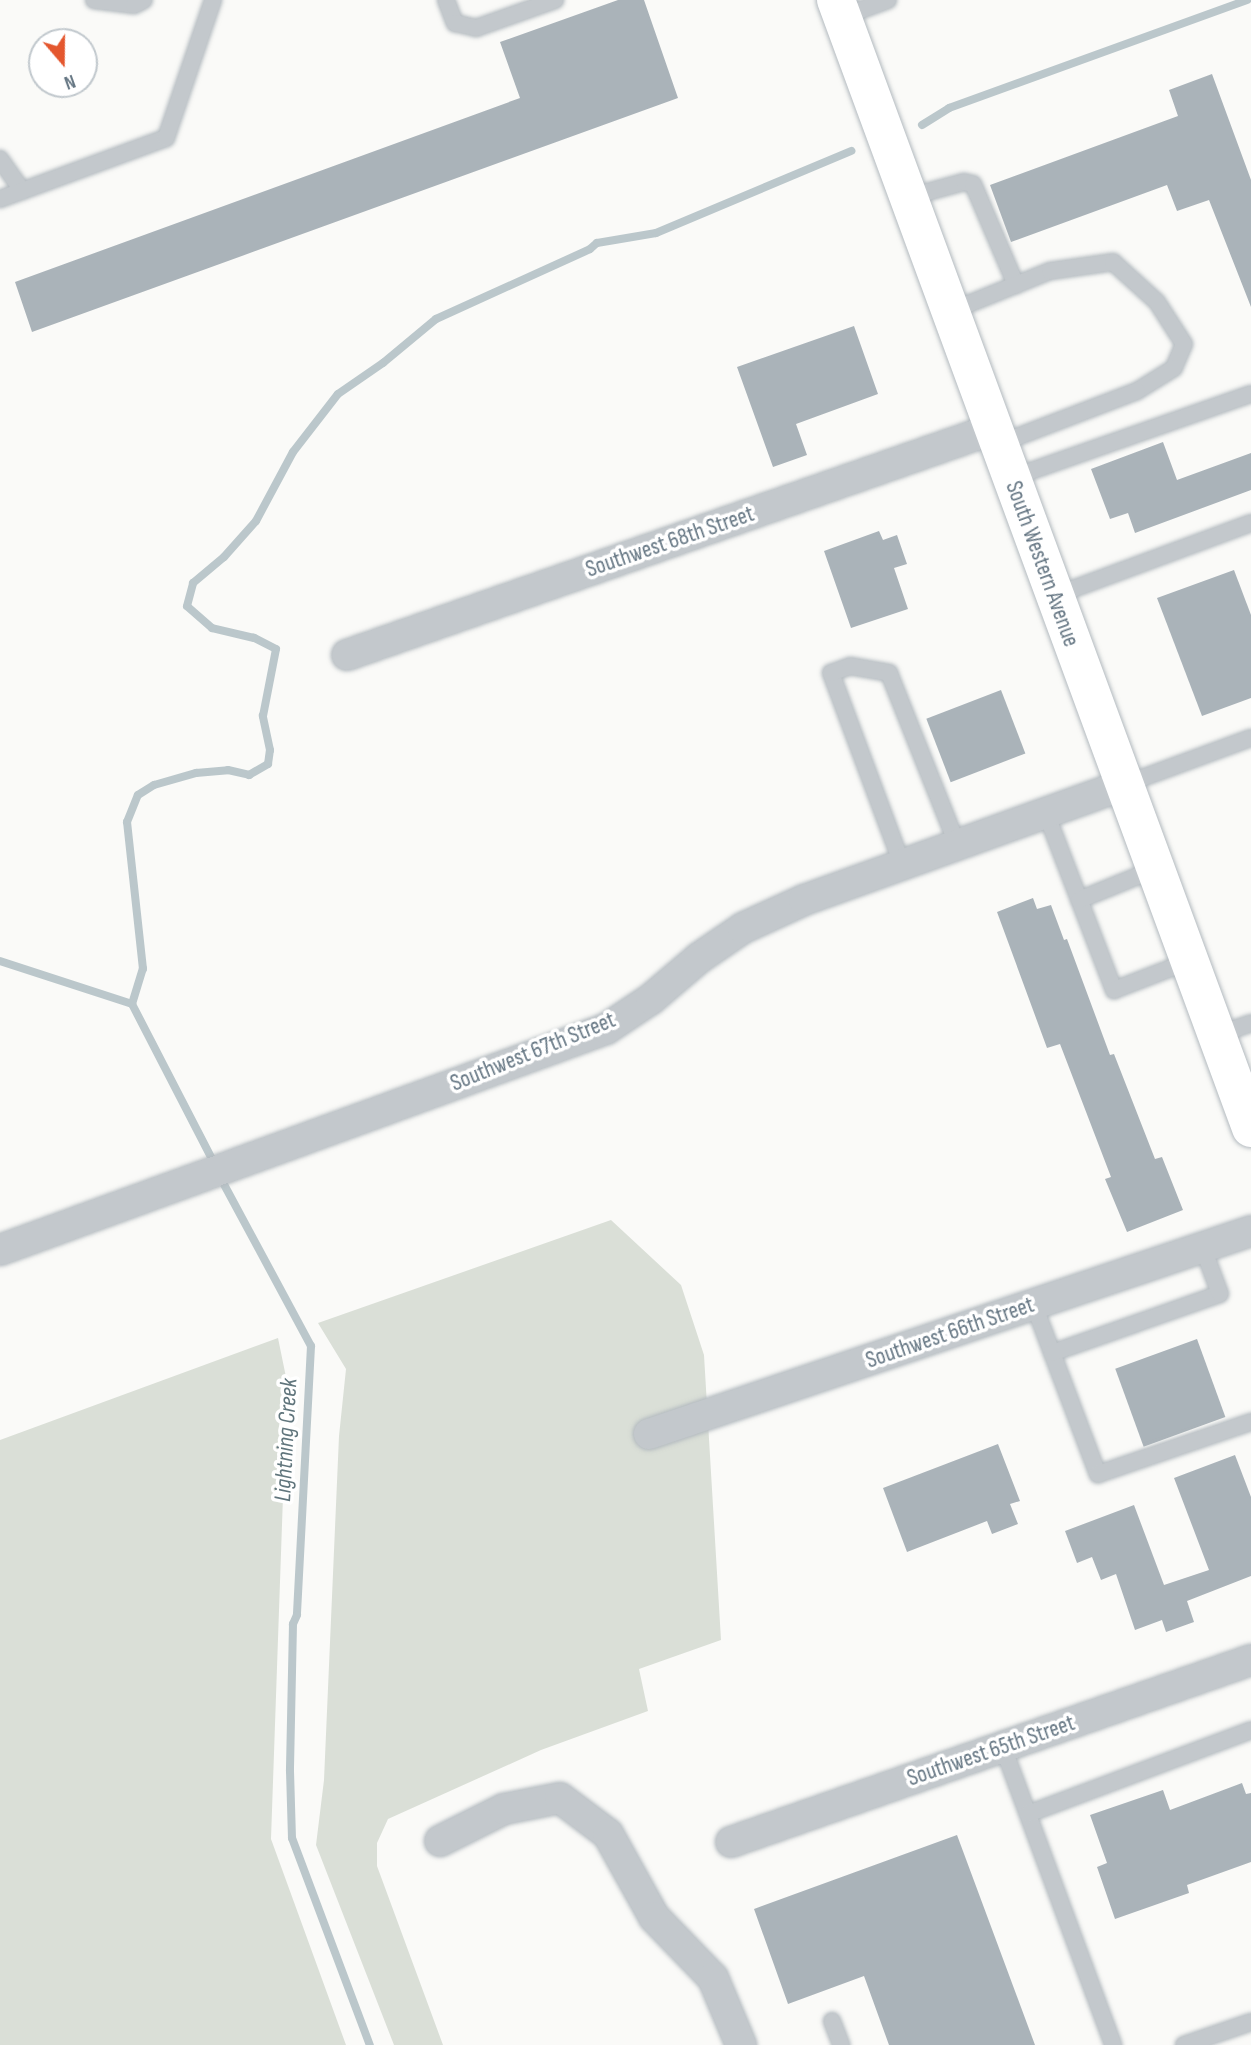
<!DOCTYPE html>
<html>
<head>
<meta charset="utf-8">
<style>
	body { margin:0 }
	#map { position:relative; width:1251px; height:2045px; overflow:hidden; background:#fafaf8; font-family:"Sofia Sans Condensed",sans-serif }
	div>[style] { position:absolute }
	.green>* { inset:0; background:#dadfd7 }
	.stream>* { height:8px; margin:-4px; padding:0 4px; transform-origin:4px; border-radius:4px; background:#bbc7cb }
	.building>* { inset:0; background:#aab3b9; transform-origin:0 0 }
	.roads { filter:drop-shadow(0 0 2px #b3babf) drop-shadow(0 0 2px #b3babf) }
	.lane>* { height:16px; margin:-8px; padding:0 8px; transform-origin:8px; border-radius:8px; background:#c3c8cc }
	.street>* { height:30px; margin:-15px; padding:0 15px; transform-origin:15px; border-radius:15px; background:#c3c8cc }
	.secondary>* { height:38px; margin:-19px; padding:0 19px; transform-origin:19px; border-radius:19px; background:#fff }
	span { translate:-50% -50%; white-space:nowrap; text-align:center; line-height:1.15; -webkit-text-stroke:7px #fff; paint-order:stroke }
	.street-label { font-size:23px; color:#657683 }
	.water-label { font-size:24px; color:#60757c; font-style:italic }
	.north { position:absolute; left:28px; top:28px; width:70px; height:70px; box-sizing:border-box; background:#fff; border:2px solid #c1c8cd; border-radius:50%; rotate:160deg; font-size:19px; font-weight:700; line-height:28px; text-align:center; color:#657683 }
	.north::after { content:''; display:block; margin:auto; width:24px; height:32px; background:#e4572e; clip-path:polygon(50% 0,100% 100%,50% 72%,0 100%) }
</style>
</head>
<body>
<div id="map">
	<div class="green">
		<div style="clip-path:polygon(611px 1220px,681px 1285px,704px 1355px,721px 1640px,639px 1669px,648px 1711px,541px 1750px,388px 1819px,377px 1843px,377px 1866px,443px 2045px,394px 2045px,316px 1845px,324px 1780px,339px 1436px,346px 1369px,318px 1323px)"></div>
		<div style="clip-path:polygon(278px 1338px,287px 1382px,271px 1839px,346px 2045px,0 2045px,0 1440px)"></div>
	</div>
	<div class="stream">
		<div style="left:922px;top:125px;width:32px;rotate:-32deg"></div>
		<div style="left:949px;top:108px;width:317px;rotate:-19.9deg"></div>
		<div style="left:0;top:961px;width:139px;rotate:18deg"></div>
		<div style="left:132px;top:1004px;width:181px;rotate:62.7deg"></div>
		<div style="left:132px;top:1004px;width:37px;rotate:-73deg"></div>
		<div style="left:143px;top:969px;width:148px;rotate:-96.2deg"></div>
		<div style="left:127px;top:822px;width:29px;rotate:-68deg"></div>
		<div style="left:138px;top:795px;width:19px;rotate:-32deg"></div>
		<div style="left:154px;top:785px;width:44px;rotate:-15.9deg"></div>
		<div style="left:196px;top:773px;width:32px;rotate:-5deg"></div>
		<div style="left:228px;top:770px;width:22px;rotate:13deg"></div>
		<div style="left:249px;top:775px;width:22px;rotate:-30deg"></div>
		<div style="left:268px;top:764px;width:14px;rotate:-82deg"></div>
		<div style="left:270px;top:750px;width:35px;rotate:-102deg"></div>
		<div style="left:263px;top:716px;width:68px;rotate:-79deg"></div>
		<div style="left:276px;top:649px;width:25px;rotate:-153deg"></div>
		<div style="left:254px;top:638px;width:43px;rotate:-166.6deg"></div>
		<div style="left:212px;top:628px;width:33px;rotate:-139deg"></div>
		<div style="left:187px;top:606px;width:24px;rotate:-75deg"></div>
		<div style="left:193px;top:583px;width:40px;rotate:-40deg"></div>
		<div style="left:224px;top:557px;width:48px;rotate:-48.4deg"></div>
		<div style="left:256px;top:521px;width:78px;rotate:-61.8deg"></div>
		<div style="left:293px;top:452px;width:73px;rotate:-52.2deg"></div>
		<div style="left:338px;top:394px;width:55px;rotate:-34.6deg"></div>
		<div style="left:383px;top:363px;width:69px;rotate:-39.7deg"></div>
		<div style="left:436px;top:319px;width:169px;rotate:-24.4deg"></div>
		<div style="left:590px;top:249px;width:9px;rotate:-41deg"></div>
		<div style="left:597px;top:243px;width:60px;rotate:-9.6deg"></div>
		<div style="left:656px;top:233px;width:212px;rotate:-22.8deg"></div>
		<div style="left:220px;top:1177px;width:192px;rotate:61.7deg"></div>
		<div style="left:311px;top:1346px;width:269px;rotate:93deg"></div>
		<div style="left:297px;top:1615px;width:10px;rotate:114deg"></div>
		<div style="left:293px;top:1624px;width:147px;rotate:91.2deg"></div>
		<div style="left:290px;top:1771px;width:67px;rotate:88.3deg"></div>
		<div style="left:292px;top:1838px;width:221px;rotate:69.4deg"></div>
	</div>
	<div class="building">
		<div style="clip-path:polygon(618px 0,644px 0,678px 98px,32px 332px,15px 282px,520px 98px,500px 42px)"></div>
		<div style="clip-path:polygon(1212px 74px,1251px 180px,1251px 307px,1209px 200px,1177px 211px,1167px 185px,1011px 242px,990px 185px,1178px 116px,1169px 90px)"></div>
		<div style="clip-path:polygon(854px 326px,878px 394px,796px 424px,807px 455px,773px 467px,737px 367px)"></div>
		<div style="clip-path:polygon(1163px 442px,1177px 480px,1251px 453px,1251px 490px,1135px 533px,1128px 513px,1110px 519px,1091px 469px)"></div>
		<div style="clip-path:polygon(879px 531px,883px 540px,897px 535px,907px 564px,894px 568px,908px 609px,851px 628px,824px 551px)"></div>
		<div style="clip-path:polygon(1234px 570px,1251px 615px,1251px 698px,1202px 716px,1157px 598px)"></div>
		<div style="left:1001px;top:690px;width:68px;height:80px;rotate:69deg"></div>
		<div style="clip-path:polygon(1033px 898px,1037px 909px,1051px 905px,1064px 940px,1067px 939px,1110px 1055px,1114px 1054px,1155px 1159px,1162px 1157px,1183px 1210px,1127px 1232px,1105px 1179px,1111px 1177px,1060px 1044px,1047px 1048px,997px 912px)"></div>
		<div style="left:1197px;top:1339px;width:83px;height:87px;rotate:70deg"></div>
		<div style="clip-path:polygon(998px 1444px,1020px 1501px,1010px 1504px,1018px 1524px,992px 1534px,987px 1521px,907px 1552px,883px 1488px)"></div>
		<div style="clip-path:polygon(1235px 1455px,1251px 1497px,1251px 1576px,1187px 1601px,1194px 1622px,1166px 1632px,1162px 1620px,1135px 1630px,1116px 1574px,1101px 1580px,1092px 1557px,1077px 1563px,1065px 1531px,1134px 1505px,1164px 1585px,1209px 1570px,1174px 1478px)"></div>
		<div style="clip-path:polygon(1242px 1783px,1246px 1794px,1251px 1793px,1251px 1862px,1187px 1885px,1189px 1893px,1115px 1919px,1097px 1867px,1107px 1863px,1090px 1815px,1163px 1790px,1170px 1810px)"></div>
		<div style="clip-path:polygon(957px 1835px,1035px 2045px,889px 2045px,864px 1976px,788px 2004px,754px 1909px)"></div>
	</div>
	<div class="roads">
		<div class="lane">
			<div style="left:94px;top:0;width:40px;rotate:7.1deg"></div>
			<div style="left:134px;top:5px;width:11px;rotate:-27deg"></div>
			<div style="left:446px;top:0;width:25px;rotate:69deg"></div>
			<div style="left:455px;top:23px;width:22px;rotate:13deg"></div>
			<div style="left:476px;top:28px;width:84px;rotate:-19.5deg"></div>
			<div style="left:842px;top:17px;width:49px;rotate:-20.3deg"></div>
			<div style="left:0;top:159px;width:39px;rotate:55deg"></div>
			<div style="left:909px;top:197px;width:57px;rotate:-15.3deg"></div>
			<div style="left:964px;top:182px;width:9px;rotate:13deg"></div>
			<div style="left:973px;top:184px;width:110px;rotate:66.9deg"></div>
			<div style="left:0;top:199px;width:177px;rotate:-20.2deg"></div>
			<div style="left:166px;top:138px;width:146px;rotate:-71.2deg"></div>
			<div style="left:951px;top:311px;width:107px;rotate:-22deg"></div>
			<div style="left:1050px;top:271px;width:64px;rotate:-8.1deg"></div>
			<div style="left:1113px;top:262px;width:59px;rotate:42.3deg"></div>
			<div style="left:1157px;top:302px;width:50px;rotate:57.3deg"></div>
			<div style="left:1184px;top:344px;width:26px;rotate:113deg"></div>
			<div style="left:1174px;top:368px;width:44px;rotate:148.1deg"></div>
			<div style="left:1137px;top:391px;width:149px;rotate:159.1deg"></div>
			<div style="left:1011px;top:478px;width:254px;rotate:-19.3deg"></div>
			<div style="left:1054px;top:596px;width:210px;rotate:-20.3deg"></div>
			<div style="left:1123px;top:785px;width:136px;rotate:-20.2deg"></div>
			<div style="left:1046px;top:813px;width:190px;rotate:69deg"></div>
			<div style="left:1114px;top:990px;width:80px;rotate:-21.1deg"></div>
			<div style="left:902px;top:864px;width:204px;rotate:-110.4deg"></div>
			<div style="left:831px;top:673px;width:20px;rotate:-20deg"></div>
			<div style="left:850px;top:666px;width:40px;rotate:10deg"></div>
			<div style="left:889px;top:673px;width:184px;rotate:68.3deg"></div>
			<div style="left:1079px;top:900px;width:82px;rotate:-22.2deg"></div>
			<div style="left:1217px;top:1035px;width:36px;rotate:-19deg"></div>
			<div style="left:1034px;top:1305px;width:181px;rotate:69.3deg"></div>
			<div style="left:1098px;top:1474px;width:162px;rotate:-18.8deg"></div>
			<div style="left:1052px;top:1353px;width:178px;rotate:-19.4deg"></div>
			<div style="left:1220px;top:1294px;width:49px;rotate:-110.3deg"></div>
			<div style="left:1003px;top:1747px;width:318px;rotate:69.7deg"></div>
			<div style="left:1028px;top:1814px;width:238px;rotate:-20.6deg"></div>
			<div style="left:832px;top:2021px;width:26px;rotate:69deg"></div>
			<div style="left:1184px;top:2045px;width:71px;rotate:-18.9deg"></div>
		</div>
		<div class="street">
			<div style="left:347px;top:655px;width:684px;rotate:-19.28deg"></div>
			<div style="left:0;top:1250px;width:645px;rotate:-20.04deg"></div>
			<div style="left:606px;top:1029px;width:54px;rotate:-33.7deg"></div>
			<div style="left:651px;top:999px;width:63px;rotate:-40.5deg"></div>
			<div style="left:699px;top:958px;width:53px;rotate:-34.3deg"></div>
			<div style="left:743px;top:928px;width:67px;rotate:-24.7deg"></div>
			<div style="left:804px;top:900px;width:339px;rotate:-19.8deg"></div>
			<div style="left:649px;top:1434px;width:635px;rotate:-18.63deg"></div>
			<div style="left:440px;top:1841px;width:72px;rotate:-26.6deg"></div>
			<div style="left:504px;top:1809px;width:57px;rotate:-11.1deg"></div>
			<div style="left:560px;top:1798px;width:60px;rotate:36.9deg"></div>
			<div style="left:608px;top:1834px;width:95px;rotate:61deg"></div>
			<div style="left:654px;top:1917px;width:85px;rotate:46deg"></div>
			<div style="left:713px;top:1978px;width:73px;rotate:67.3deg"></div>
			<div style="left:731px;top:1842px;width:551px;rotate:-19.29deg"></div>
		</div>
		<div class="secondary">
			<div style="left:836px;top:0;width:1202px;rotate:69.8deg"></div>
		</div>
	</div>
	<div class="street-label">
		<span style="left:670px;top:542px;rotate:-19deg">Southwest 68th Street</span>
		<span style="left:1042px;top:564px;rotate:70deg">South Western Avenue</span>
		<span style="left:533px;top:1052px;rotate:-22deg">Southwest 67th Street</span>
		<span style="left:950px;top:1333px;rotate:-19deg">Southwest 66th Street</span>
		<span style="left:991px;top:1751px;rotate:-19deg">Southwest 65th Street</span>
	</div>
	<div class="water-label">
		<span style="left:286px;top:1440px;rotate:-87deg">Lightning Creek</span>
	</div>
	<div class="north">N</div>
</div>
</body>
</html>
